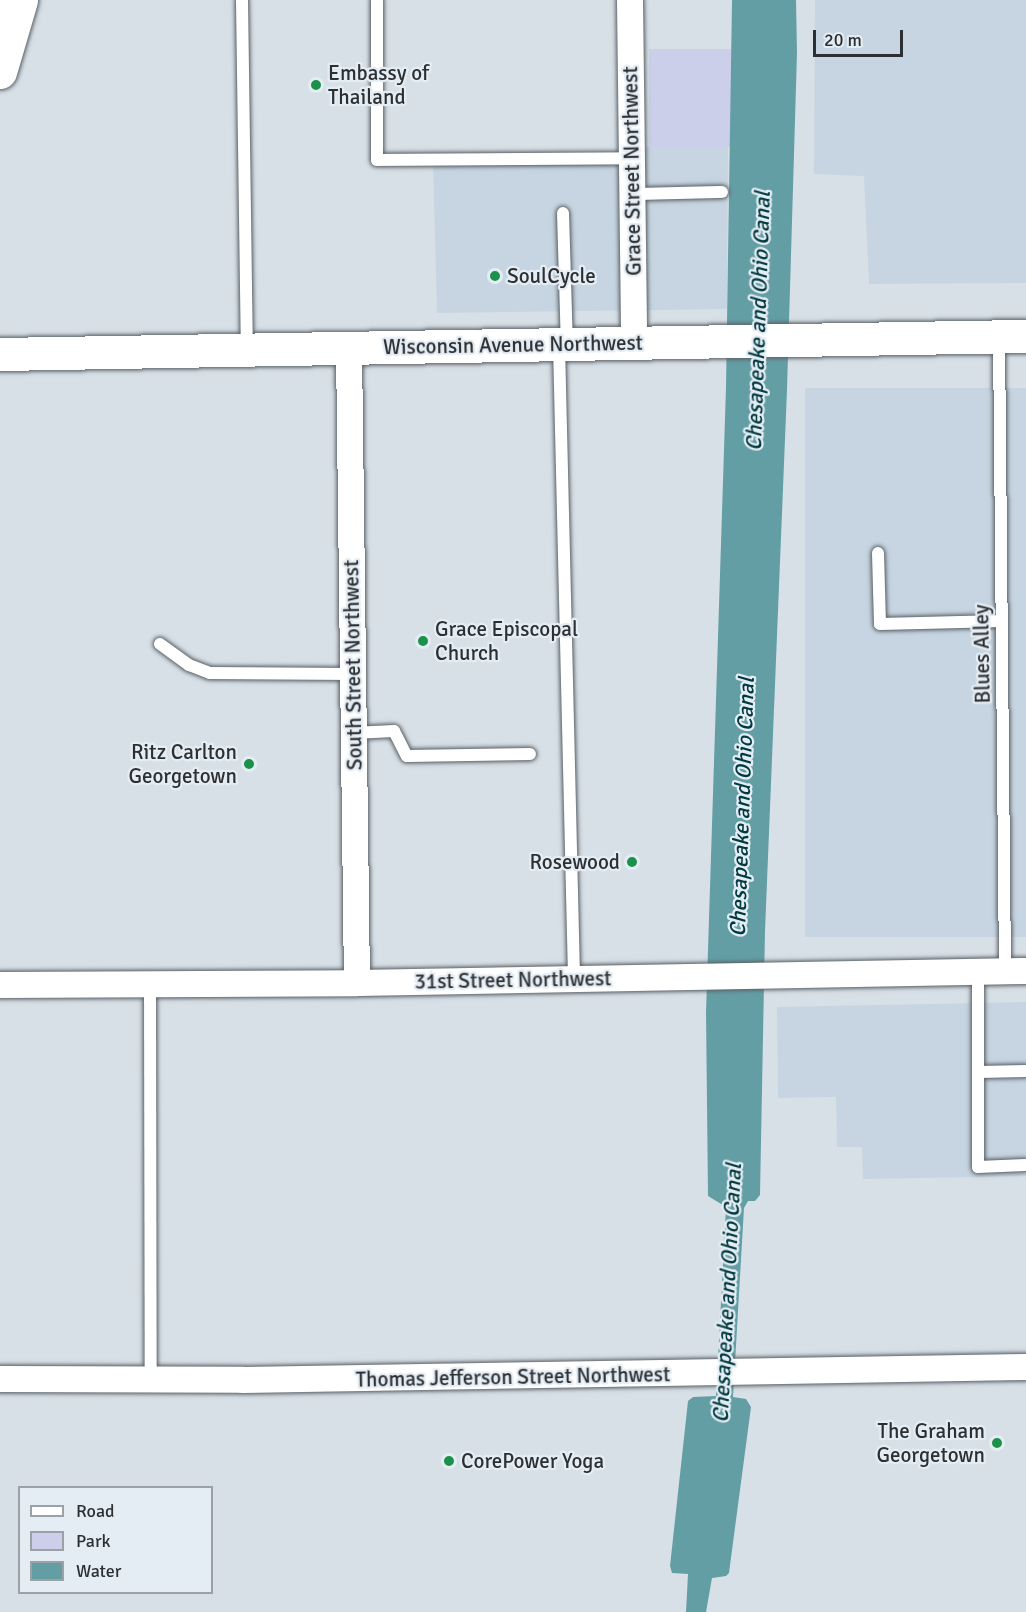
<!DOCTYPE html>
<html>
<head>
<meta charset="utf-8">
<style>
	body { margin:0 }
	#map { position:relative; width:1026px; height:1612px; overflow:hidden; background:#d8e0e7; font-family:Signika,sans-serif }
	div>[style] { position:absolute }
	.built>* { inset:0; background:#c6d5e1; transform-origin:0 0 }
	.green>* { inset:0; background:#cbcfea; transform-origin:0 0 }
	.water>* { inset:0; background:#649ea5 }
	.roads { filter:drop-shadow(0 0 2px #596066) drop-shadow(0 0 2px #596066) }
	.lane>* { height:12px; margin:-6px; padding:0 6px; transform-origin:6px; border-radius:6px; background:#fff }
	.street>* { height:26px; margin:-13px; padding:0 13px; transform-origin:13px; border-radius:13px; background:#fff }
	.secondary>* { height:33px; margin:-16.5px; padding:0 16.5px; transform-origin:16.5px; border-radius:16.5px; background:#fff }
	.highway>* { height:33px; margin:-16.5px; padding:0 16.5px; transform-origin:16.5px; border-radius:16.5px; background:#fff }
	.dots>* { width:16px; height:16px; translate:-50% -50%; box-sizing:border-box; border:3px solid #e5edf4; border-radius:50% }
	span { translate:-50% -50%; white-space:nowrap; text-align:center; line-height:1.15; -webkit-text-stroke:4.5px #e5edf4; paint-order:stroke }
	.poi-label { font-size:21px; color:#2d3033 }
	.left { translate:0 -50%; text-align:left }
	.right { translate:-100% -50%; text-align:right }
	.street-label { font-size:21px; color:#2d3033 }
	.water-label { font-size:22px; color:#00393f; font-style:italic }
	.legend { position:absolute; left:18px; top:1486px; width:195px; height:108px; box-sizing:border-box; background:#e5edf4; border:2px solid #9ba1a7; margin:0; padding:8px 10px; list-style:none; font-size:18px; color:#2d3033 }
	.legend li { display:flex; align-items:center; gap:12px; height:30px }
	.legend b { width:30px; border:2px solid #9ba1a7 }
	.scale { position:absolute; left:813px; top:30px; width:90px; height:27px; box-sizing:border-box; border:3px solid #2d3033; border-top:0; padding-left:8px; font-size:18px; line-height:21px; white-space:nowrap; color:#2d3033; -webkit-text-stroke:4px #e5edf4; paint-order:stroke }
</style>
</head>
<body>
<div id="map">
	<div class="built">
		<div style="clip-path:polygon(815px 0,1026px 0,1026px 283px,869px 284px,864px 176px,814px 174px)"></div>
		<div style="clip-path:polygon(728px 146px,727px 309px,437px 313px,433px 162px,641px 161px,642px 147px)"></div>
		<div style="left:1026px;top:388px;width:549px;height:221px;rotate:90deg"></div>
		<div style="clip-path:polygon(1026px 1002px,1026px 1176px,863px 1179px,862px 1147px,837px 1147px,836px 1097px,778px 1098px,777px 1007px)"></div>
	</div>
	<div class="green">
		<div style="left:649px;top:49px;width:83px;height:98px"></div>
	</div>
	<div class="water">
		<div style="clip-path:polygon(732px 0,796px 0,797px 53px,787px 390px,765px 931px,760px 1195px,755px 1201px,748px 1201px,744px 1208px,733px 1397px,746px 1399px,751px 1407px,729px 1573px,726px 1576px,712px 1578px,706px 1612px,686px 1612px,688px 1574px,672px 1573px,670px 1566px,688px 1401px,693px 1397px,716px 1396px,726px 1207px,708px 1196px,706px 1012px,726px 387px)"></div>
	</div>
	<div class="roads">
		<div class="lane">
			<div style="left:242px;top:0;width:350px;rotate:89.2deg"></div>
			<div style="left:377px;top:0;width:160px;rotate:90deg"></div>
			<div style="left:377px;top:160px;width:255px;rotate:-0.4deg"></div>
			<div style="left:633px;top:194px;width:89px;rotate:-1.3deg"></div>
			<div style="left:563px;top:213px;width:131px;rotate:88.3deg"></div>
			<div style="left:999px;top:336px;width:635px;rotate:89.46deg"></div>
			<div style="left:559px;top:345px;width:634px;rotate:88.64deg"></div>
			<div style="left:878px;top:553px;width:71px;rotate:88.4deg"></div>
			<div style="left:880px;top:624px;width:121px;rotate:-1.4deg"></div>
			<div style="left:160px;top:644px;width:36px;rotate:36deg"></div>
			<div style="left:189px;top:665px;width:22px;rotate:21deg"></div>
			<div style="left:210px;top:673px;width:143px;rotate:0.4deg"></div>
			<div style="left:353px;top:733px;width:41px;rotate:-2.8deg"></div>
			<div style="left:394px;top:731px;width:28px;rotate:63deg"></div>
			<div style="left:407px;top:756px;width:123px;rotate:-0.9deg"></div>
			<div style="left:978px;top:973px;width:194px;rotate:90deg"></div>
			<div style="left:978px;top:1167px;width:47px;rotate:-2.4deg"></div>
			<div style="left:150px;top:985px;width:393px;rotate:89.9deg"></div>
			<div style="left:979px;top:1072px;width:47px;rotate:-1.2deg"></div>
		</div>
		<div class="street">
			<div style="left:630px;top:0;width:343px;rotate:89.3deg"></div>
			<div style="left:0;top:11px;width:11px;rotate:-75deg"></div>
			<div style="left:349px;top:348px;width:635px;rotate:89.28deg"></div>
			<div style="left:0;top:985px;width:357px;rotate:-0.3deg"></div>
			<div style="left:357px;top:983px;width:669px;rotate:-1.03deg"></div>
			<div style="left:0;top:1379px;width:243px;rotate:0.2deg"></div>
			<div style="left:243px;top:1380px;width:783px;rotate:-0.95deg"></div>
		</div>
		<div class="secondary">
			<div style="left:0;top:354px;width:1026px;rotate:-1.01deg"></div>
		</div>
		<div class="highway">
			<div style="left:0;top:72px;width:75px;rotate:-73.7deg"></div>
		</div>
	</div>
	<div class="dots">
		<div style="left:316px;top:85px;background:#1c914b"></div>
		<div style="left:495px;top:276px;background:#1c914b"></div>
		<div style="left:423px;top:641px;background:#1c914b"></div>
		<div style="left:249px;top:764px;background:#1c914b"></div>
		<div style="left:632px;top:862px;background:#1c914b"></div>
		<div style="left:997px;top:1443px;background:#1c914b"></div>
		<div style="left:449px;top:1461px;background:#1c914b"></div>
	</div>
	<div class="poi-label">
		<span class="left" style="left:328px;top:85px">Embassy of<br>Thailand</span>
		<span class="left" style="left:507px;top:276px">SoulCycle</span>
		<span class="left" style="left:435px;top:641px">Grace Episcopal<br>Church</span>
		<span class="right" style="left:237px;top:764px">Ritz Carlton<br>Georgetown</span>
		<span class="right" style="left:620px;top:862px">Rosewood</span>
		<span class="right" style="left:985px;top:1443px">The Graham<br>Georgetown</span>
		<span class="left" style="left:461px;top:1461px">CorePower Yoga</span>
	</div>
	<div class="street-label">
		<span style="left:632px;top:171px;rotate:-91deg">Grace Street Northwest</span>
		<span style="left:513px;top:345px;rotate:-1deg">Wisconsin Avenue Northwest</span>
		<span style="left:982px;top:654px;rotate:-91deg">Blues Alley</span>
		<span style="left:353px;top:665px;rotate:-91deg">South Street Northwest</span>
		<span style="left:513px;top:980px;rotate:-1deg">31st Street Northwest</span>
		<span style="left:513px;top:1377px;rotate:-1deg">Thomas Jefferson Street Northwest</span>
	</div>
	<div class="water-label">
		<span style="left:758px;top:321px;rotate:-88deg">Chesapeake and Ohio Canal</span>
		<span style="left:742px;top:807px;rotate:-88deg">Chesapeake and Ohio Canal</span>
		<span style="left:727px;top:1293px;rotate:-87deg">Chesapeake and Ohio Canal</span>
	</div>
	<ul class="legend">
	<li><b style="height:8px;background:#fff"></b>Road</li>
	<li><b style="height:16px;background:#cbcfea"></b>Park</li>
	<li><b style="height:16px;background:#649ea5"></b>Water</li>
	</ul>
	<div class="scale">20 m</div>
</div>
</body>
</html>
